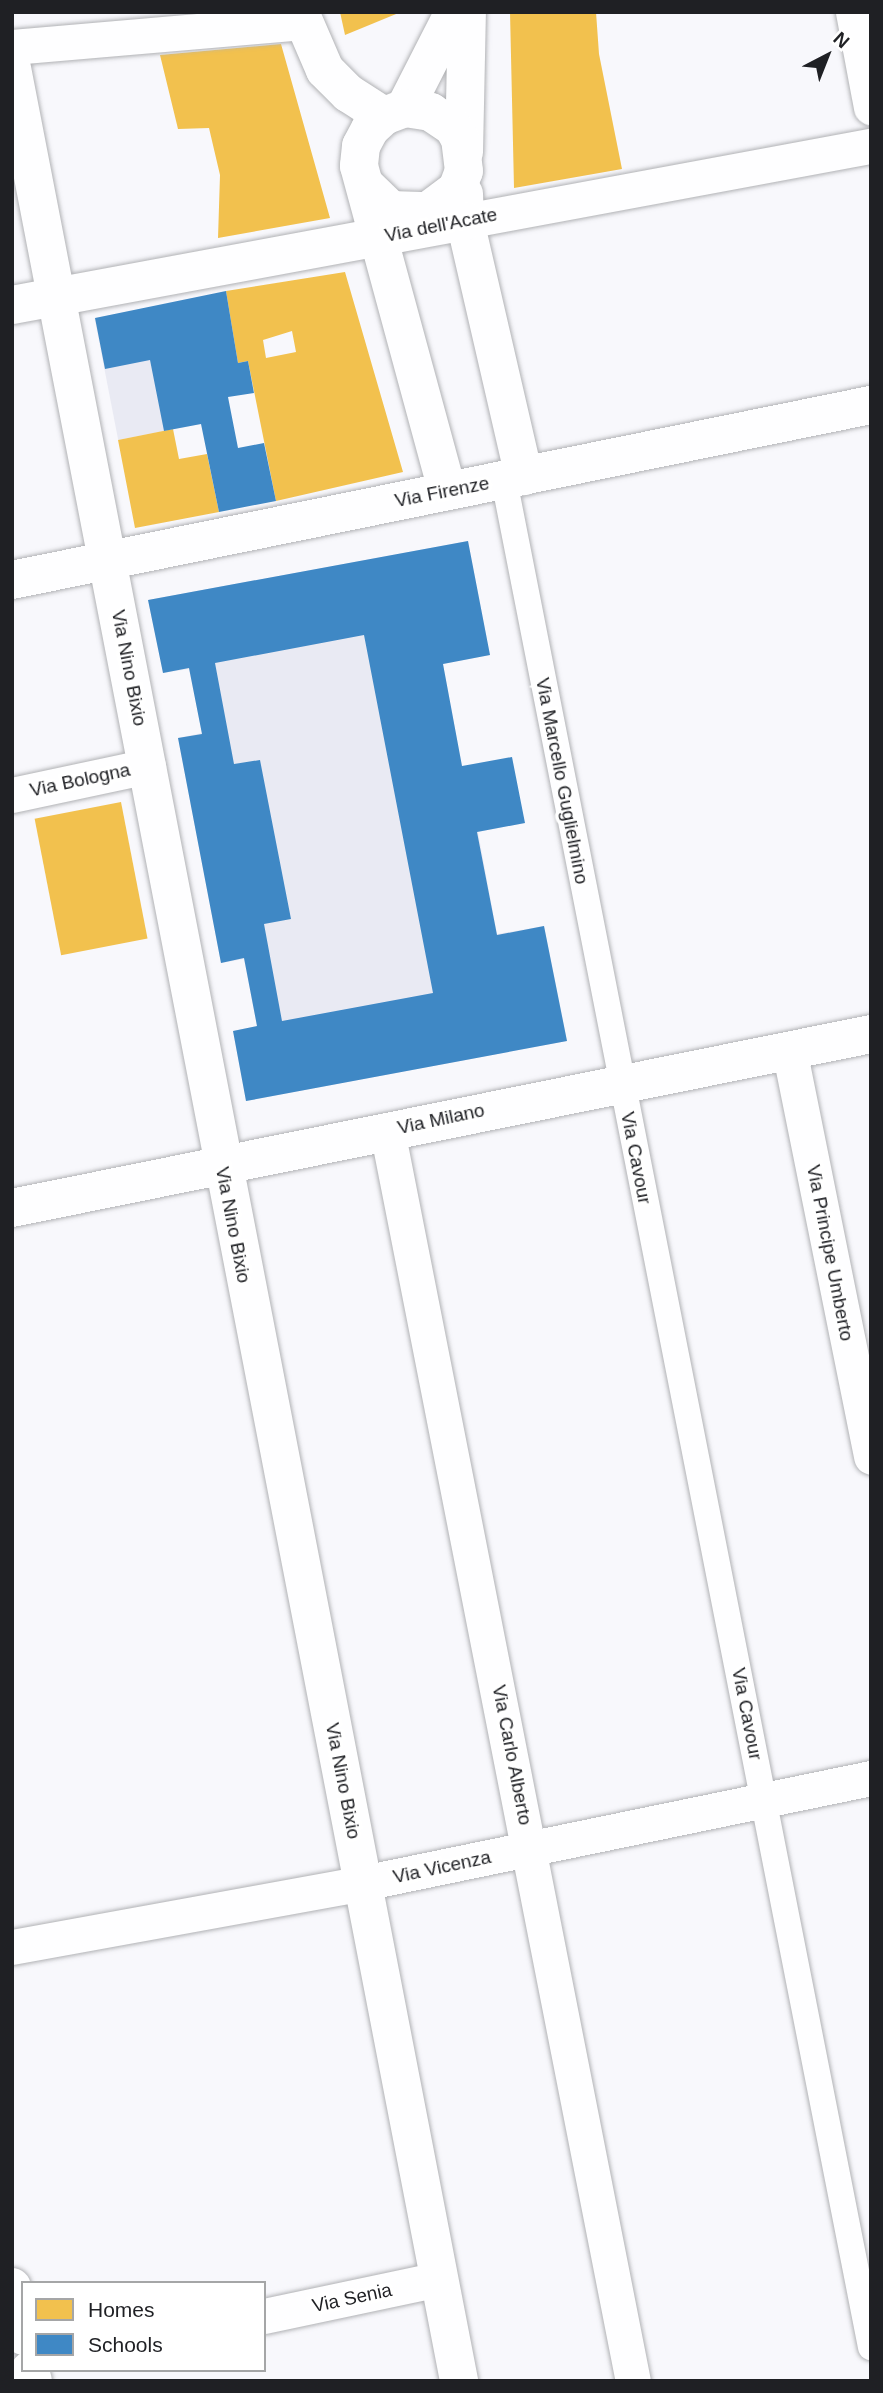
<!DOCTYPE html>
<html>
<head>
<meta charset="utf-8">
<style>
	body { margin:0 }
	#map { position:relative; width:883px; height:2393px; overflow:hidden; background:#f8f8fc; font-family:Helvetica,sans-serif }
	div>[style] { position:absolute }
	.built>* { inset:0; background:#e9eaf3; transform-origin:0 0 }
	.homes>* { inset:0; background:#f2c14e; transform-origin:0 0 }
	.schools>* { inset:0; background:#3f88c5 }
	.roads { filter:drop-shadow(0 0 2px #b1b2b5) drop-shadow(0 0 2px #b1b2b5) }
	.pedestrian>* { height:26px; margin:-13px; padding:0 13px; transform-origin:13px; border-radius:13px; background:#fefeff }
	.minor>* { height:35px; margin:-17.5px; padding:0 17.5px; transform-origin:17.5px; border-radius:17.5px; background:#fefeff }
	.tertiary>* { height:38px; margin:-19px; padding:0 19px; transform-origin:19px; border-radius:19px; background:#fefeff }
	.secondary>* { height:38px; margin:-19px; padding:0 19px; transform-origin:19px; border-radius:19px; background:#fefeff }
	span { translate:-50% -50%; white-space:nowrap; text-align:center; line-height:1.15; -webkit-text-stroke:7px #fff; paint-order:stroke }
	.street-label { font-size:19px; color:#1f2024 }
	.frame { position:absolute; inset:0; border:14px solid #1f2024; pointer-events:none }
	.legend { position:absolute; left:21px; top:2281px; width:245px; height:91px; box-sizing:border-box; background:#fff; border:2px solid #a5a6a7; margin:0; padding:9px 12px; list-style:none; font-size:21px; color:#1f2024 }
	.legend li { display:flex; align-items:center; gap:14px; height:35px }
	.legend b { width:35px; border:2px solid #a5a6a7 }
	.north { position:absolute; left:792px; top:21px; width:70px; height:70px; -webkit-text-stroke:5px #fff; paint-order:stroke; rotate:42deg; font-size:19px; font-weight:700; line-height:28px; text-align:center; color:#1f2024 }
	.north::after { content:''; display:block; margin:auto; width:24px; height:32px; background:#1f2024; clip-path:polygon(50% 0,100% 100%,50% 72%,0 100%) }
</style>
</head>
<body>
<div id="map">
	<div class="built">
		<div style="left:178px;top:302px;width:124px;height:85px;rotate:79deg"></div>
		<div style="clip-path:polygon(468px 541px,490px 655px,443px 664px,462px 766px,525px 823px,478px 832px,497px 934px,544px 926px,567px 1041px,246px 1101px,233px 1031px,257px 1026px,244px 959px,221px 963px,178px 738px,202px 733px,189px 669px,163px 673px,148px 600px)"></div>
	</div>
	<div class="homes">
		<div style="clip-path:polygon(340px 12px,401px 12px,345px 35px)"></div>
		<div style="clip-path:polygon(510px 12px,596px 12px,599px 54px,622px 169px,514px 188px)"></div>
		<div style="clip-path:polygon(281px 44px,330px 218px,218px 238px,220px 175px,209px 128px,178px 129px,160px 55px)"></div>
		<div style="clip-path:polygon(evenodd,345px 272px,403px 472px,276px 501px,248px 361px,238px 363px,226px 291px,345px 272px,292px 331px,296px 352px,266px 358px,263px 340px,292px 331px)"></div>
		<div style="clip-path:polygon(173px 429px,179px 459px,207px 454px,219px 512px,135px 528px,118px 440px)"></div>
		<div style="left:121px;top:802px;width:139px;height:88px;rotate:79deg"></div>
	</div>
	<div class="schools">
		<div style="clip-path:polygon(226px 291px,238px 363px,248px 361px,254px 393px,228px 397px,238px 448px,264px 443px,276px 501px,219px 512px,201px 424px,164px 431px,150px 360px,105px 369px,95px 318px)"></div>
		<div style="clip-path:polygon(evenodd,468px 541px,490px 655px,443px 664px,462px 766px,512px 757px,525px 823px,477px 832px,497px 935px,544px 926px,567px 1041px,246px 1101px,233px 1031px,257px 1026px,244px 958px,221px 963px,178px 738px,202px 734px,189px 668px,163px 673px,148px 600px,468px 541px,364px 635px,433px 993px,282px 1021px,264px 924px,291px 919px,260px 760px,234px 764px,215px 663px,364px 635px)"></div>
	</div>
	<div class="roads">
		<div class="pedestrian">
			<div style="left:504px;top:480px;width:1903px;rotate:78.88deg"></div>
		</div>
		<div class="minor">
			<div style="left:853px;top:12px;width:97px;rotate:79.3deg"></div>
			<div style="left:12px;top:47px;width:292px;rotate:-4.9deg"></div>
			<div style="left:465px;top:221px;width:413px;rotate:-10.5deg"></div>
			<div style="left:12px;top:795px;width:139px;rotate:-12deg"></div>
			<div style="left:789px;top:1049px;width:416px;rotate:78.6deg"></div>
			<div style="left:387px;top:1130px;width:1275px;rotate:78.88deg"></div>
			<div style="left:12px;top:1947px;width:357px;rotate:-10.3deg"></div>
			<div style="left:363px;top:1883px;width:519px;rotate:-11.68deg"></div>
			<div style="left:264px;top:2316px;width:179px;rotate:-11.9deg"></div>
		</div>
		<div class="tertiary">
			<div style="left:300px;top:12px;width:63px;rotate:66.7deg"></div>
			<div style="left:325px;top:70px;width:33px;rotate:45deg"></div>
			<div style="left:348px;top:93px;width:43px;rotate:32.6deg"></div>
			<div style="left:405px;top:108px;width:108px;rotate:-63deg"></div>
			<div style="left:464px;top:152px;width:140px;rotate:-88.8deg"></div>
			<div style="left:365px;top:185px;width:36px;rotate:44deg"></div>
			<div style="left:391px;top:210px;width:37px;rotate:2deg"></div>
			<div style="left:428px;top:211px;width:36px;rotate:-37deg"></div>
			<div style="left:457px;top:189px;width:19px;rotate:-69deg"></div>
			<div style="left:464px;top:171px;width:32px;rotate:-97deg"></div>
			<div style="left:460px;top:139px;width:14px;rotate:-120deg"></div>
			<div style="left:453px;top:127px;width:27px;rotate:-146deg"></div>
			<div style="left:431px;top:112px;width:26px;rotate:-171deg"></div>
			<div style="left:405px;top:108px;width:22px;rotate:159deg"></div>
			<div style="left:384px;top:116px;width:19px;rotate:137deg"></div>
			<div style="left:370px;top:129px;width:19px;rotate:118deg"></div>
			<div style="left:361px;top:146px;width:20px;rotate:96deg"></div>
			<div style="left:359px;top:166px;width:337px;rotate:74.8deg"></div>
			<div style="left:464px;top:194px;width:27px;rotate:88deg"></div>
			<div style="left:465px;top:221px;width:262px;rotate:77deg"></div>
			<div style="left:12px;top:305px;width:461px;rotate:-10.5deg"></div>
			<div style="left:12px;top:580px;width:877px;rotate:-11.52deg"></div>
			<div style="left:12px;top:1208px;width:876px;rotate:-11.45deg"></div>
			<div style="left:12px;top:2287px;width:50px;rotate:77.3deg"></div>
			<div style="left:30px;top:2370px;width:11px;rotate:75deg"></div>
		</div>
		<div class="secondary">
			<div style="left:12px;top:68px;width:2356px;rotate:79.06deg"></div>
		</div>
	</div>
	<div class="street-label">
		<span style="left:441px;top:225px;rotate:-11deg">Via dell'Acate</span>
		<span style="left:442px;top:492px;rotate:-11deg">Via Firenze</span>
		<span style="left:129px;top:668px;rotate:79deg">Via Nino Bixio</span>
		<span style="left:80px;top:780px;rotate:-12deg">Via Bologna</span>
		<span style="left:562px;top:781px;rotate:79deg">Via Marcello Guglielmino</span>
		<span style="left:441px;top:1119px;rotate:-12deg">Via Milano</span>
		<span style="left:636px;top:1158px;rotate:79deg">Via Cavour</span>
		<span style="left:233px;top:1225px;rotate:79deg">Via Nino Bixio</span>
		<span style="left:830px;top:1253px;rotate:79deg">Via Principe Umberto</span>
		<span style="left:747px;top:1714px;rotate:79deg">Via Cavour</span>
		<span style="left:512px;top:1755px;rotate:79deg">Via Carlo Alberto</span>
		<span style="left:343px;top:1781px;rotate:79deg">Via Nino Bixio</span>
		<span style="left:442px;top:1867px;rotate:-12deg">Via Vicenza</span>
		<span style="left:352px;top:2298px;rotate:-12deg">Via Senia</span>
	</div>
	<div class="frame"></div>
	<ul class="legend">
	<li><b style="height:19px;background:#f2c14e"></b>Homes</li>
	<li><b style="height:19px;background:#3f88c5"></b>Schools</li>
	</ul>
	<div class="north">N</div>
</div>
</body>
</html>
